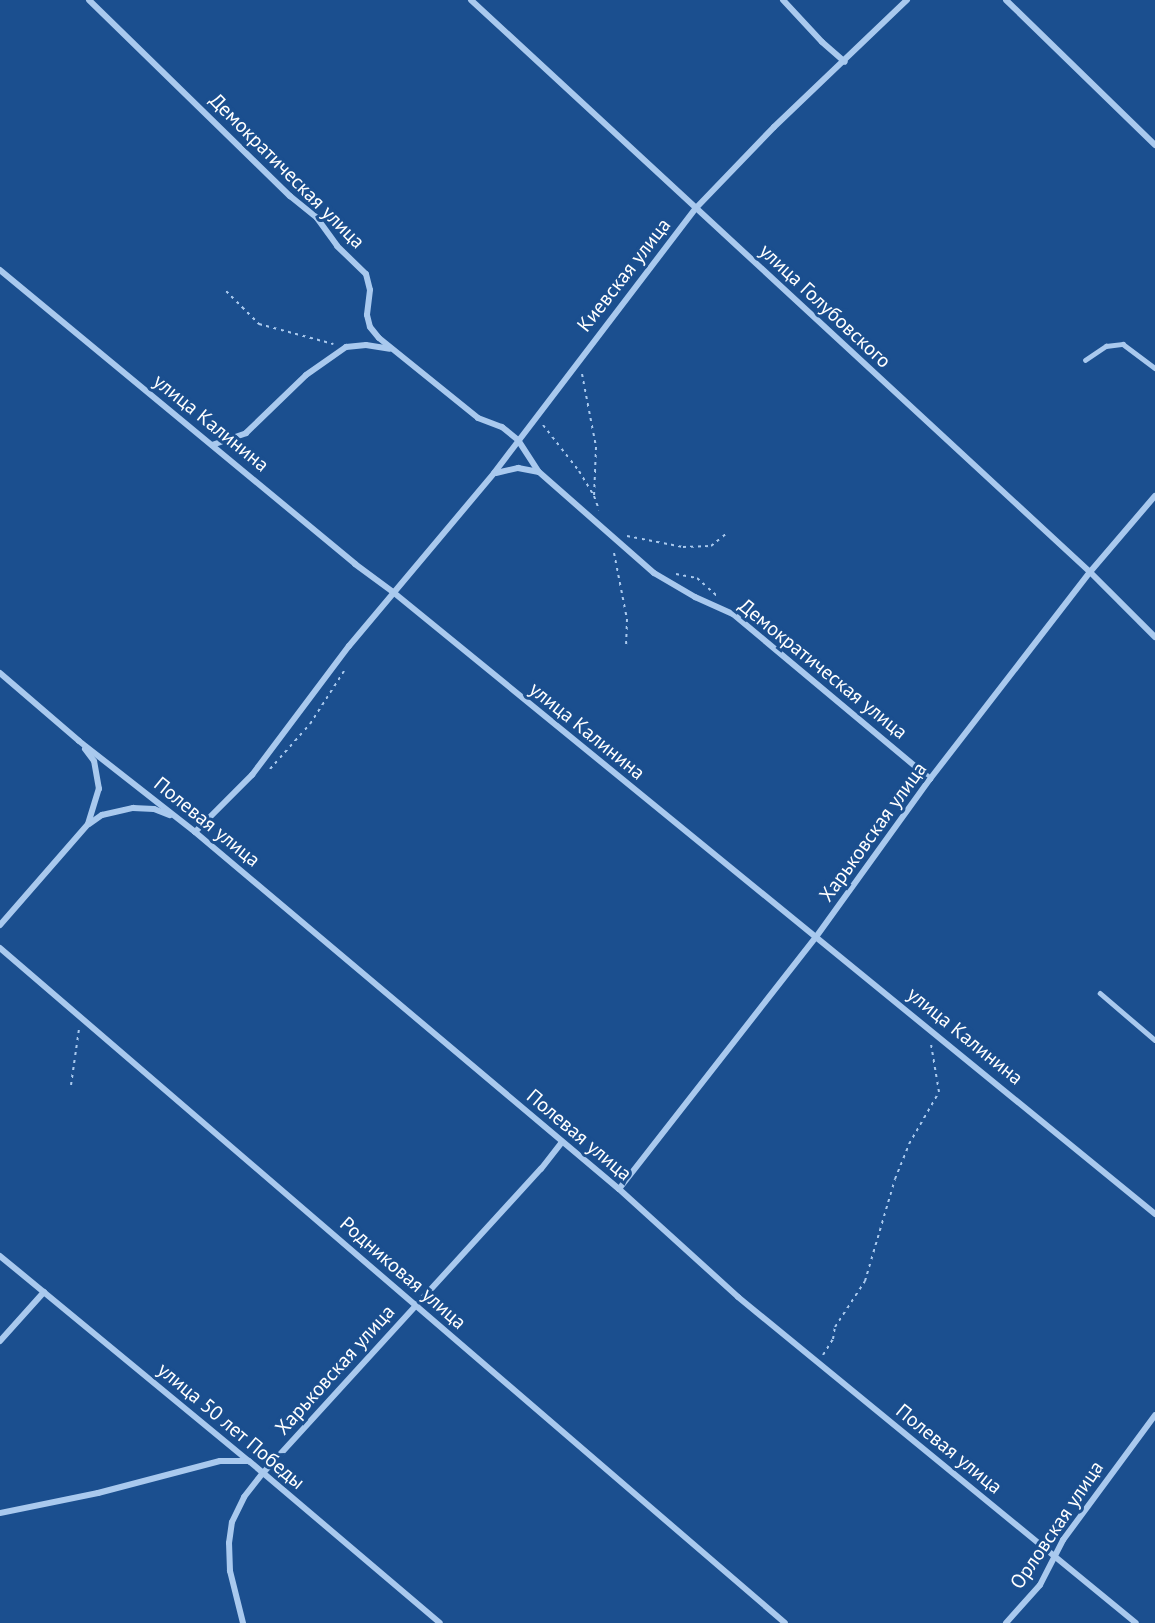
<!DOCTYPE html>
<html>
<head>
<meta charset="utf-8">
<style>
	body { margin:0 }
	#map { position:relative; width:1155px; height:1623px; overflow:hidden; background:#1b4f8f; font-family:"PT Sans",sans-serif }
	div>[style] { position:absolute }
	.path>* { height:2px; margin-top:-1px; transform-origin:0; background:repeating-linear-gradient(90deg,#a9c9ee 0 3px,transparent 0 7.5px) }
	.lane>* { height:4.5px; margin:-2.25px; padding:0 2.25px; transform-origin:2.25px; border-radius:2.25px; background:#a9c9ee }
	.street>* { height:6px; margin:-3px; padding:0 3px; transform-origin:3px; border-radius:3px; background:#a9c9ee }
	span { translate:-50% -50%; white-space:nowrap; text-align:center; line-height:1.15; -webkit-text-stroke:6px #1b4f8f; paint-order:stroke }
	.street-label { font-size:20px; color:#fff }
</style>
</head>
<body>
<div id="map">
	<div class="path">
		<div style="left:226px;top:291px;width:47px;rotate:45deg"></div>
		<div style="left:259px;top:324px;width:77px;rotate:15.1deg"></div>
		<div style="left:582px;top:374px;width:74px;rotate:79.1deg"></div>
		<div style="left:596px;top:447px;width:49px;rotate:92.3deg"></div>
		<div style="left:543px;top:425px;width:58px;rotate:52deg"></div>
		<div style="left:579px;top:471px;width:29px;rotate:59deg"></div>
		<div style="left:594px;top:496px;width:15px;rotate:70deg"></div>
		<div style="left:627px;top:536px;width:57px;rotate:11.1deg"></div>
		<div style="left:683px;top:547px;width:28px;rotate:-2deg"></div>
		<div style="left:711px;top:546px;width:19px;rotate:-39deg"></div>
		<div style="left:614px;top:553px;width:67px;rotate:78.9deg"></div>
		<div style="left:627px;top:619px;width:26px;rotate:92deg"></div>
		<div style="left:676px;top:574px;width:21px;rotate:11deg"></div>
		<div style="left:697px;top:578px;width:27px;rotate:42deg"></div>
		<div style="left:270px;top:769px;width:60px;rotate:-48.4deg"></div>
		<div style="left:310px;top:724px;width:63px;rotate:-57.3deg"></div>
		<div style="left:71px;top:1085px;width:57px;rotate:-81.9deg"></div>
		<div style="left:823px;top:1355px;width:19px;rotate:-58deg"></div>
		<div style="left:833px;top:1339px;width:12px;rotate:-81deg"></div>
		<div style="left:835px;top:1327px;width:55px;rotate:-56.9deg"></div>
		<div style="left:865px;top:1281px;width:106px;rotate:-73.6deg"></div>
		<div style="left:895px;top:1179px;width:38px;rotate:-68deg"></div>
		<div style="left:909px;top:1144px;width:60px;rotate:-60deg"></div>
		<div style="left:939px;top:1092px;width:49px;rotate:-99.5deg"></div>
	</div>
	<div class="lane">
		<div style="left:1085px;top:360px;width:25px;rotate:-34deg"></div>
		<div style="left:1106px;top:346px;width:17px;rotate:-7deg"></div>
		<div style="left:1123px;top:344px;width:40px;rotate:37deg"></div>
		<div style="left:1100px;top:993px;width:72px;rotate:40.5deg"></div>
	</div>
	<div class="street">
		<div style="left:89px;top:0;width:281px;rotate:44.3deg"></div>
		<div style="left:290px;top:196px;width:35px;rotate:39deg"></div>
		<div style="left:317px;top:218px;width:34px;rotate:54deg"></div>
		<div style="left:337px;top:246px;width:40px;rotate:44deg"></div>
		<div style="left:366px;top:274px;width:16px;rotate:76deg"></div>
		<div style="left:370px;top:290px;width:25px;rotate:97deg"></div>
		<div style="left:367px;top:315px;width:12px;rotate:76deg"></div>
		<div style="left:370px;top:327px;width:14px;rotate:51deg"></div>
		<div style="left:379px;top:338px;width:127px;rotate:38.9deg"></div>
		<div style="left:478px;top:418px;width:26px;rotate:21deg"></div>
		<div style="left:502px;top:427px;width:21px;rotate:39deg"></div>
		<div style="left:518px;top:440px;width:38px;rotate:57deg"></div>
		<div style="left:539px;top:472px;width:153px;rotate:41.3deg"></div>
		<div style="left:654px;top:573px;width:48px;rotate:30.3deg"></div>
		<div style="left:695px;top:597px;width:42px;rotate:24.1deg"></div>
		<div style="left:733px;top:614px;width:257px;rotate:39.9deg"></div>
		<div style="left:471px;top:0;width:843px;rotate:42.74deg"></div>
		<div style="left:1090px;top:572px;width:92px;rotate:45deg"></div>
		<div style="left:783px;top:0;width:57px;rotate:47.1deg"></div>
		<div style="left:822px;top:42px;width:30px;rotate:41deg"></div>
		<div style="left:1006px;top:0;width:208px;rotate:44.2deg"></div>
		<div style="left:0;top:270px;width:461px;rotate:39.6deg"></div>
		<div style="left:355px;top:564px;width:47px;rotate:36.4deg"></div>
		<div style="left:393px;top:592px;width:984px;rotate:39.22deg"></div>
		<div style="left:212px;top:445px;width:36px;rotate:-19deg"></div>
		<div style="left:246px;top:433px;width:83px;rotate:-44deg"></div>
		<div style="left:306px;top:375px;width:49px;rotate:-35deg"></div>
		<div style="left:346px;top:347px;width:20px;rotate:-6deg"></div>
		<div style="left:366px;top:345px;width:24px;rotate:9deg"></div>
		<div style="left:496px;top:473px;width:23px;rotate:-13deg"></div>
		<div style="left:518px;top:468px;width:20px;rotate:11deg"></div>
		<div style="left:0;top:673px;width:104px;rotate:40.7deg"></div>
		<div style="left:79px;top:741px;width:147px;rotate:38.1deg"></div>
		<div style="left:195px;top:832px;width:554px;rotate:40.1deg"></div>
		<div style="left:619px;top:1189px;width:161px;rotate:42.2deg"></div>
		<div style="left:738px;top:1297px;width:514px;rotate:39.32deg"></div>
		<div style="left:89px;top:824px;width:16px;rotate:-35deg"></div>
		<div style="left:102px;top:815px;width:32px;rotate:-13deg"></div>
		<div style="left:133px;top:808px;width:21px;rotate:3deg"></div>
		<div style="left:154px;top:809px;width:17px;rotate:21deg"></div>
		<div style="left:195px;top:832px;width:81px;rotate:-45deg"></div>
		<div style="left:252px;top:775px;width:161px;rotate:-53.1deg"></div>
		<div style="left:349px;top:646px;width:226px;rotate:-50deg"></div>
		<div style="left:494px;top:473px;width:333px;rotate:-52.7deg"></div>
		<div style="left:696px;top:208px;width:112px;rotate:-46.1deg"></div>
		<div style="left:774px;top:127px;width:184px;rotate:-43.7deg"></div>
		<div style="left:0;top:925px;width:134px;rotate:-48.9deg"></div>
		<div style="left:88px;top:824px;width:37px;rotate:-73deg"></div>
		<div style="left:99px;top:789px;width:28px;rotate:-100deg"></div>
		<div style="left:94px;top:761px;width:15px;rotate:-127deg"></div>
		<div style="left:0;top:948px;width:1035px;rotate:40.69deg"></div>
		<div style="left:619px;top:1189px;width:320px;rotate:-52deg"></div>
		<div style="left:816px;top:937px;width:195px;rotate:-54.2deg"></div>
		<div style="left:930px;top:779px;width:262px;rotate:-52.3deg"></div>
		<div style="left:1090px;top:572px;width:100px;rotate:-49.5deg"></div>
		<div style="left:0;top:1256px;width:323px;rotate:39.5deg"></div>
		<div style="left:249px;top:1461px;width:250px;rotate:40.3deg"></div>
		<div style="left:0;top:1341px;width:66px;rotate:-48.1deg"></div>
		<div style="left:0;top:1513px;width:100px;rotate:-11.5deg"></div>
		<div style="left:98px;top:1493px;width:126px;rotate:-14.7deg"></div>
		<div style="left:220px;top:1461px;width:28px"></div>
		<div style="left:243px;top:1623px;width:54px;rotate:-104deg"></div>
		<div style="left:230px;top:1571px;width:28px;rotate:-92deg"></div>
		<div style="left:229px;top:1543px;width:21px;rotate:-82deg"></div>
		<div style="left:232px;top:1522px;width:28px;rotate:-64deg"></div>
		<div style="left:244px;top:1497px;width:31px;rotate:-52deg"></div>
		<div style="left:263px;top:1473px;width:412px;rotate:-47.6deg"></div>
		<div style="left:541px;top:1169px;width:34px;rotate:-52deg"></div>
		<div style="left:1006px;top:1623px;width:51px;rotate:-48.2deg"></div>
		<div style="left:1040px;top:1585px;width:51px;rotate:-62.9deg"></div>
		<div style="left:1063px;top:1540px;width:155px;rotate:-53.6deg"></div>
	</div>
	<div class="street-label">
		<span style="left:287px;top:171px;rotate:45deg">Демократическая улица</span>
		<span style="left:624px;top:275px;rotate:-52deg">Киевская улица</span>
		<span style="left:825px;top:306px;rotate:43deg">улица Голубовского</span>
		<span style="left:211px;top:423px;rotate:39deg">улица Калинина</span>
		<span style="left:823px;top:669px;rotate:39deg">Демократическая улица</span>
		<span style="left:587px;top:731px;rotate:39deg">улица Калинина</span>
		<span style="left:207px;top:822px;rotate:39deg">Полевая улица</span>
		<span style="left:873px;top:832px;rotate:-54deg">Харьковская улица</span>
		<span style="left:965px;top:1036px;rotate:39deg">улица Калинина</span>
		<span style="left:579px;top:1135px;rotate:40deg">Полевая улица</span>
		<span style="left:403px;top:1273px;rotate:41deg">Родниковая улица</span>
		<span style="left:335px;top:1370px;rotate:-48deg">Харьковская улица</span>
		<span style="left:231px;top:1426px;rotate:40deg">улица 50 лет Победы</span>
		<span style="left:949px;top:1449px;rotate:39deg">Полевая улица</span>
		<span style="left:1057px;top:1525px;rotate:-56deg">Орловская улица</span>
	</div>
</div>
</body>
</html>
